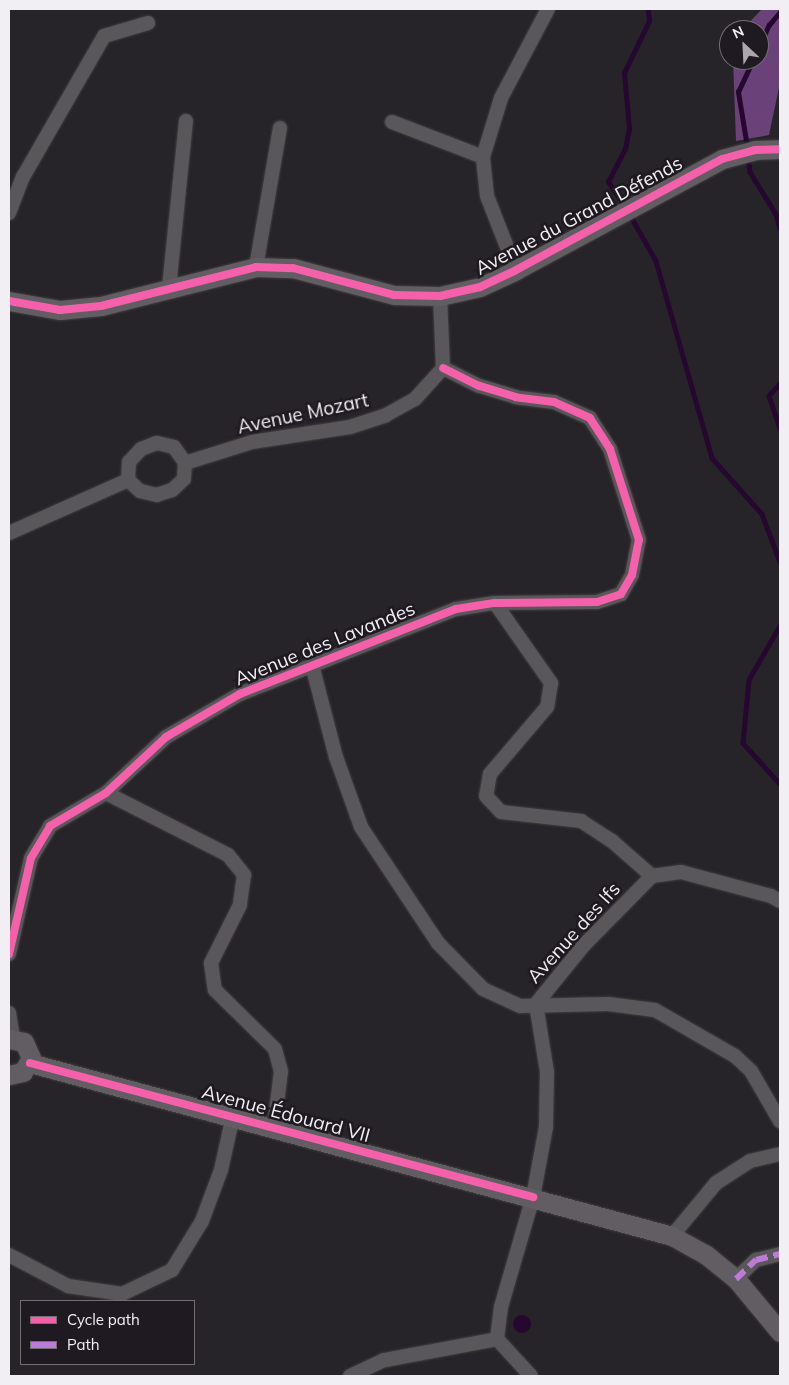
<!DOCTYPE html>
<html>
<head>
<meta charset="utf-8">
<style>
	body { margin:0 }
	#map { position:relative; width:789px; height:1385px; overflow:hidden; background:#272429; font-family:Mulish,sans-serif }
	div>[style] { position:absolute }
	.forest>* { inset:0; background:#6a4279 }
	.water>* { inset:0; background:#25072f }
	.round { border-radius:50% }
	.stream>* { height:4.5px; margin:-2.25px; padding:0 2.25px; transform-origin:2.25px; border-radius:2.25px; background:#25072f }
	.roads { filter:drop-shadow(0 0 1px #413f43) drop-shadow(0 0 1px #413f43) }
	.street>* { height:14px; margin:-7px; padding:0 7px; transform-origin:7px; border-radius:7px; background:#59575a }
	.secondary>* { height:19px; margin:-9.5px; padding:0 9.5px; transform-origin:9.5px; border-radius:9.5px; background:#615d62 }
	.quiet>* { height:6px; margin-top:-3px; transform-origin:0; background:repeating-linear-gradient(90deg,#bd7bd9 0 12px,transparent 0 18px) }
	.cycleway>* { height:8px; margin:-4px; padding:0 4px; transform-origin:4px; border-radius:4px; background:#f560ab }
	span { translate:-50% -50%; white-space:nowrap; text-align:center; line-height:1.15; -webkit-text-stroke:5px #1f1921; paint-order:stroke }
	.street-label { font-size:19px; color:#f2eff4 }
	.frame { position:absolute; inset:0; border:10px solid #f2eff4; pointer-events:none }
	.legend { position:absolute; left:20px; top:1300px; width:175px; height:65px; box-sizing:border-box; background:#1f1921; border:1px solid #736f75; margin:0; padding:6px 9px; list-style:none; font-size:15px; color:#f2eff4 }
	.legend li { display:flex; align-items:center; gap:10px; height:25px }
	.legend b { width:25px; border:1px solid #736f75 }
	.north { position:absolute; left:719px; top:20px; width:50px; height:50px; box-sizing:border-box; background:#1f1921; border:1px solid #736f75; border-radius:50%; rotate:335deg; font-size:14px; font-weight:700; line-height:20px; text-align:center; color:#f2eff4 }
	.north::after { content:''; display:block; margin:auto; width:18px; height:22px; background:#aba8ad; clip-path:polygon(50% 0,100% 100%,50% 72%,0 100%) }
</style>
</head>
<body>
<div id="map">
	<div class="forest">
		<div style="clip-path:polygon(762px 9px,780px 9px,780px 83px,769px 135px,736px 141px,733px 60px,759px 60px,759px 30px,742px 30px)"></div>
	</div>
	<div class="water">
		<div class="round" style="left:513px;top:1315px;width:18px;height:18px"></div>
	</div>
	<div class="stream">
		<div style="left:759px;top:46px;width:23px;rotate:-65deg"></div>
		<div style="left:769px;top:25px;width:17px;rotate:-50deg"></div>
		<div style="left:747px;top:147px;width:56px;rotate:-99.3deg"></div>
		<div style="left:738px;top:92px;width:35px;rotate:-65deg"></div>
		<div style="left:748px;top:157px;width:15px;rotate:82deg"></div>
		<div style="left:750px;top:172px;width:49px;rotate:58.2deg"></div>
		<div style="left:776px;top:214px;width:15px;rotate:74deg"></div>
		<div style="left:625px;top:207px;width:30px;rotate:-124deg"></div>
		<div style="left:608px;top:182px;width:37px;rotate:-63deg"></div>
		<div style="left:625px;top:149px;width:21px;rotate:-79deg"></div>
		<div style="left:629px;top:128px;width:55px;rotate:-95.2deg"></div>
		<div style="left:624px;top:73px;width:58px;rotate:-64.3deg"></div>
		<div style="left:649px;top:21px;width:12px;rotate:-95deg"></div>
		<div style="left:629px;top:213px;width:55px;rotate:60.6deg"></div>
		<div style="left:656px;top:261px;width:205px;rotate:74.1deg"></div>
		<div style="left:712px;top:458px;width:75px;rotate:48.2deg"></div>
		<div style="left:762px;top:514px;width:51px;rotate:69.4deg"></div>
		<div style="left:780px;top:384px;width:16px;rotate:133deg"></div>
		<div style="left:769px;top:396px;width:34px;rotate:71deg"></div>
		<div style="left:780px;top:626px;width:62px;rotate:119.9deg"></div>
		<div style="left:749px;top:680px;width:63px;rotate:95.4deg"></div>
		<div style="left:743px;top:743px;width:55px;rotate:47.9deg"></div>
	</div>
	<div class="roads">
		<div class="street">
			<div style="left:392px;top:122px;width:97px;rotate:21deg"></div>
			<div style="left:9px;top:213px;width:39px;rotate:-69deg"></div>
			<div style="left:23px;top:177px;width:163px;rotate:-60.1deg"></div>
			<div style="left:104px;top:36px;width:46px;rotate:-16.5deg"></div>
			<div style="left:256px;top:267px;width:141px;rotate:-80.2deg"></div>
			<div style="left:516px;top:270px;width:79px;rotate:-111.4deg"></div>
			<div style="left:487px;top:196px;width:39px;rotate:-96deg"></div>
			<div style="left:483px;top:157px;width:62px;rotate:-73deg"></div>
			<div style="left:501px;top:98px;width:101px;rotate:-62.2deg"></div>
			<div style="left:169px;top:288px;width:168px;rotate:-84.2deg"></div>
			<div style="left:440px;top:296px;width:72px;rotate:87.6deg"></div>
			<div style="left:157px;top:443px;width:17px;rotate:13deg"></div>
			<div style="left:174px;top:447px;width:19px;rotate:55deg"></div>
			<div style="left:185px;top:463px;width:16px;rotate:94deg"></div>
			<div style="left:184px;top:479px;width:16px;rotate:137deg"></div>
			<div style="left:172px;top:490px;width:16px;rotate:162deg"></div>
			<div style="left:157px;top:495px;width:17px;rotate:-167deg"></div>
			<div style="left:140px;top:491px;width:16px;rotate:-137deg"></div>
			<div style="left:128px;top:480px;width:18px;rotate:-87deg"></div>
			<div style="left:129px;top:462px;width:18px;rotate:-47deg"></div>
			<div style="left:141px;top:449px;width:17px;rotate:-21deg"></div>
			<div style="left:185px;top:463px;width:70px;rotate:-17.4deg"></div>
			<div style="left:252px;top:442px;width:99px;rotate:-8.7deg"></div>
			<div style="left:350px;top:427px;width:38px;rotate:-18deg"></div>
			<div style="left:386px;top:415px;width:33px;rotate:-29deg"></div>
			<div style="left:415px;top:399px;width:42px;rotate:-47.9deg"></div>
			<div style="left:9px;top:533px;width:130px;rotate:-24deg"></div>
			<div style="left:495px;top:603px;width:98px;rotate:55deg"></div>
			<div style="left:551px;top:683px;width:24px;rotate:99deg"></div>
			<div style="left:547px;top:707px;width:88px;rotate:130.4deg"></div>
			<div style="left:490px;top:774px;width:22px;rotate:100deg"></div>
			<div style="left:486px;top:796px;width:22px;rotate:47deg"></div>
			<div style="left:501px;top:812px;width:81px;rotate:6.4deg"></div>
			<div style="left:581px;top:821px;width:37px;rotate:33deg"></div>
			<div style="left:612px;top:841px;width:53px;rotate:41.2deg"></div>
			<div style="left:312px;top:665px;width:95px;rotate:75.4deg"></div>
			<div style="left:336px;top:757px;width:74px;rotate:70.3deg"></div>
			<div style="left:361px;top:827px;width:139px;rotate:56.4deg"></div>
			<div style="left:438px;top:943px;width:64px;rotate:45.6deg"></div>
			<div style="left:483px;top:989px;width:41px;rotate:24.7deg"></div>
			<div style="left:520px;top:1006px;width:88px;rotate:-1.3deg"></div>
			<div style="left:608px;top:1004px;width:47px;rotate:7.3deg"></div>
			<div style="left:655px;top:1010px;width:92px;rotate:29.9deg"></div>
			<div style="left:735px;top:1056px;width:22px;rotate:43deg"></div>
			<div style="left:751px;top:1071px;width:58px;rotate:59.9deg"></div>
			<div style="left:106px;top:793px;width:137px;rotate:26.9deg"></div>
			<div style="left:228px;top:855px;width:26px;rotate:51deg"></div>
			<div style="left:244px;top:875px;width:30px;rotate:98deg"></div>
			<div style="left:240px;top:905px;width:65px;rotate:116.6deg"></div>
			<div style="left:211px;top:963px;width:27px;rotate:82deg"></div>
			<div style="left:215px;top:990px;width:84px;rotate:44.5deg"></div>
			<div style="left:275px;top:1049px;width:23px;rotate:75deg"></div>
			<div style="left:281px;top:1071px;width:57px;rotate:97deg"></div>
			<div style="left:652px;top:876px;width:29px;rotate:-8deg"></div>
			<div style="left:681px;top:872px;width:93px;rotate:14.9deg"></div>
			<div style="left:771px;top:896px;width:10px;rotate:29deg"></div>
			<div style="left:9px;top:954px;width:98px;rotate:-77.1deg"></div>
			<div style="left:31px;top:858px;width:37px;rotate:-59deg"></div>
			<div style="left:50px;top:826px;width:65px;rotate:-30.5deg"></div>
			<div style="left:106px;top:793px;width:82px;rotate:-43deg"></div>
			<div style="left:166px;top:737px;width:86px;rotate:-30.2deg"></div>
			<div style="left:240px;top:694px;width:232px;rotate:-21.5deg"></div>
			<div style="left:456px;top:609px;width:39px;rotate:-9deg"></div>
			<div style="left:495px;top:603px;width:102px;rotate:-0.6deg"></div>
			<div style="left:597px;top:602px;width:25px;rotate:-18deg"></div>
			<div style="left:621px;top:594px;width:22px;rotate:-60deg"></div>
			<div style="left:632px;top:575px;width:36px;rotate:-79deg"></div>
			<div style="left:639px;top:540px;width:96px;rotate:-107.7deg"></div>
			<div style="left:610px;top:449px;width:37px;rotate:-123deg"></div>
			<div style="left:590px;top:418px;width:39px;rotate:-156deg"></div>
			<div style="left:554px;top:402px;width:38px;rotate:-173deg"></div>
			<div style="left:516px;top:397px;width:39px;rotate:-163deg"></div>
			<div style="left:479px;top:386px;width:40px;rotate:-153.4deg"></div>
			<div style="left:9px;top:1013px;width:26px;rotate:81deg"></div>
			<div style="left:672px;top:1236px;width:69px;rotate:-50.3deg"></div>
			<div style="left:716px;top:1183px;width:40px;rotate:-32.9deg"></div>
			<div style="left:750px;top:1161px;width:31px;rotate:-13deg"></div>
			<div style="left:9px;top:1255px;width:67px;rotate:27.7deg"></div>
			<div style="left:68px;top:1286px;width:55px;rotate:8.4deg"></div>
			<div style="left:122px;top:1294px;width:55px;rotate:-25.6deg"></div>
			<div style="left:172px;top:1270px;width:57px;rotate:-58.5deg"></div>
			<div style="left:202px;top:1221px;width:54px;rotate:-69.6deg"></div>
			<div style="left:221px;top:1170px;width:55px;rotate:-77.5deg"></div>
			<div style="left:736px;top:1279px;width:28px;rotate:-44deg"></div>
			<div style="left:756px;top:1260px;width:25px;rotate:-14deg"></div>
			<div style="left:497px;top:1339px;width:50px;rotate:47.4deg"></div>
			<div style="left:350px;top:1376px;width:38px;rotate:-25deg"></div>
			<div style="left:385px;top:1360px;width:114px;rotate:-10.6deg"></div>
			<div style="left:497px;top:1339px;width:32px;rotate:-83deg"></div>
			<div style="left:501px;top:1307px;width:115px;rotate:-73.8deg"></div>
			<div style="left:533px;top:1197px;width:71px;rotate:-79.5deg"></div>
			<div style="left:546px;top:1127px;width:55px;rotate:-89deg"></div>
			<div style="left:547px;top:1072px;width:69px;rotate:-99.2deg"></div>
			<div style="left:536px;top:1004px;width:76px;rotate:-50.9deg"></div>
			<div style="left:584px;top:945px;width:97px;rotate:-45.4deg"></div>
		</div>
		<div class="secondary">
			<div style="left:9px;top:301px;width:52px;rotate:10deg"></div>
			<div style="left:60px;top:310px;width:41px;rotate:-5.6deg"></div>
			<div style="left:101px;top:306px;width:160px;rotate:-14.1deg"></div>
			<div style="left:256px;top:267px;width:37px;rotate:2deg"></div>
			<div style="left:293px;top:268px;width:105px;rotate:15deg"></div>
			<div style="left:394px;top:295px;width:46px;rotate:1.2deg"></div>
			<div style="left:440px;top:296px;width:41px;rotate:-12.7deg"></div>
			<div style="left:480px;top:287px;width:40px;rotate:-25deg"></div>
			<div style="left:516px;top:270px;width:234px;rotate:-28.3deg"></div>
			<div style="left:722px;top:159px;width:34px;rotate:-15deg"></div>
			<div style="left:755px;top:150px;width:25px;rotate:-2deg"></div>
			<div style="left:9px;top:1039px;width:15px;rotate:11deg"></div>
			<div style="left:24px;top:1042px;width:17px;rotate:66deg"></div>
			<div style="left:31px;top:1058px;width:16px;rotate:120deg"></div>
			<div style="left:23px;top:1072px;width:14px;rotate:168deg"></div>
			<div style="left:30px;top:1063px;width:665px;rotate:15.08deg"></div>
			<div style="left:672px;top:1236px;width:38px;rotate:29deg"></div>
			<div style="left:705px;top:1254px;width:40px;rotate:39deg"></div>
			<div style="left:736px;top:1279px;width:69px;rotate:50.3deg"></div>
		</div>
	</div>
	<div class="quiet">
		<div style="left:736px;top:1279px;width:28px;rotate:-44deg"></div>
		<div style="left:756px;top:1260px;width:25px;rotate:-14deg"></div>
	</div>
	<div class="cycleway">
		<div style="left:9px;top:301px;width:52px;rotate:10deg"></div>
		<div style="left:60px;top:310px;width:41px;rotate:-5.6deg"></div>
		<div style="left:101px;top:306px;width:160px;rotate:-14.1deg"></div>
		<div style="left:256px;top:267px;width:37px;rotate:2deg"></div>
		<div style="left:293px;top:268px;width:105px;rotate:15deg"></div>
		<div style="left:394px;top:295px;width:46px;rotate:1.2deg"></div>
		<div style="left:440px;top:296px;width:41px;rotate:-12.7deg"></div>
		<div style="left:480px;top:287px;width:40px;rotate:-25deg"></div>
		<div style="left:516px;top:270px;width:234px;rotate:-28.3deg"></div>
		<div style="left:722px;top:159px;width:34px;rotate:-15deg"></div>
		<div style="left:755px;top:150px;width:25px;rotate:-2deg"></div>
		<div style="left:9px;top:954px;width:98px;rotate:-77.1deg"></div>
		<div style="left:31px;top:858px;width:37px;rotate:-59deg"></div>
		<div style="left:50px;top:826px;width:65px;rotate:-30.5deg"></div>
		<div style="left:106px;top:793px;width:82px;rotate:-43deg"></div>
		<div style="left:166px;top:737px;width:86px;rotate:-30.2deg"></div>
		<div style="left:240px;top:694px;width:232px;rotate:-21.5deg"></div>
		<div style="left:456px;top:609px;width:39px;rotate:-9deg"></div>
		<div style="left:495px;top:603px;width:102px;rotate:-0.6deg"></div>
		<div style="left:597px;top:602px;width:25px;rotate:-18deg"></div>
		<div style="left:621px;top:594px;width:22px;rotate:-60deg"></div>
		<div style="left:632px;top:575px;width:36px;rotate:-79deg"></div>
		<div style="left:639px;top:540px;width:96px;rotate:-107.7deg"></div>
		<div style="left:610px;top:449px;width:37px;rotate:-123deg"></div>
		<div style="left:590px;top:418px;width:39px;rotate:-156deg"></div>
		<div style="left:554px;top:402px;width:38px;rotate:-173deg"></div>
		<div style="left:516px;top:397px;width:39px;rotate:-163deg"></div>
		<div style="left:479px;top:386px;width:40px;rotate:-153.4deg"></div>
		<div style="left:30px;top:1063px;width:521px;rotate:14.92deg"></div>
	</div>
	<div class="street-label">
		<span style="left:579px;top:216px;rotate:-28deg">Avenue du Grand Défends</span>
		<span style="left:303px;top:414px;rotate:-12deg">Avenue Mozart</span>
		<span style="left:325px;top:644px;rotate:-22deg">Avenue des Lavandes</span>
		<span style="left:574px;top:933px;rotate:-48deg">Avenue des Ifs</span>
		<span style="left:286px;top:1114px;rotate:15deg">Avenue Édouard VII</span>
	</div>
	<div class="frame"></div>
	<ul class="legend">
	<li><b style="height:6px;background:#f560ab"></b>Cycle path</li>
	<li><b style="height:6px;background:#bd7bd9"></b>Path</li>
	</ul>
	<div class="north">N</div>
</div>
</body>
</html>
